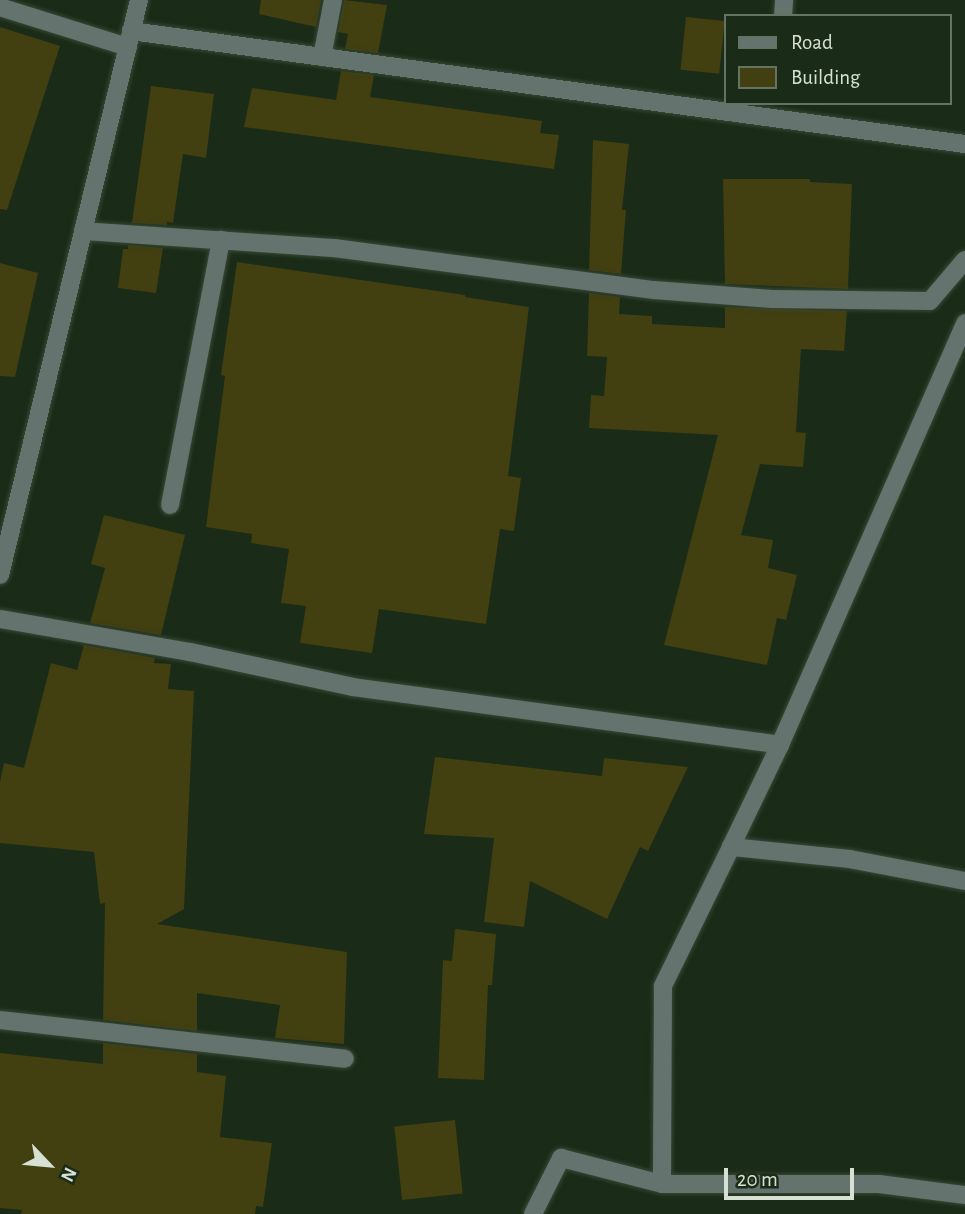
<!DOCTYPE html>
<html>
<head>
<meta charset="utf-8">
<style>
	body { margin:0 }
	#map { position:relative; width:965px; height:1214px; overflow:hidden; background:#1a2b17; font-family:"Alegreya Sans",sans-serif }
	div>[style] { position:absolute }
	.building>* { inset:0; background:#423f10; transform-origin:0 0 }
	.roads { filter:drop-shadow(0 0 2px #384835) drop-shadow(0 0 2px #384835) }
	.minor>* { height:18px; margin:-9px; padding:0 9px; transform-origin:9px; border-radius:9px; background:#64736e }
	span { translate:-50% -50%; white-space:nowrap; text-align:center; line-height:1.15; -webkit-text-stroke:7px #1a2b17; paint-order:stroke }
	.legend { position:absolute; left:724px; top:14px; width:228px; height:91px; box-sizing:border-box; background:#1a2b17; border:2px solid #657462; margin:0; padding:9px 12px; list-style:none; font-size:21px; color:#d6e1d3 }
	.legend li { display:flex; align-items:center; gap:14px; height:35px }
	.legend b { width:35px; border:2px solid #657462 }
	.north { position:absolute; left:14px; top:1130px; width:70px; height:70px; -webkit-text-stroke:5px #1a2b17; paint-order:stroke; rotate:116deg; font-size:19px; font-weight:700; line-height:28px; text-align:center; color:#d6e1d3 }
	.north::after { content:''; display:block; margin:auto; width:24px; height:32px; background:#d6e1d3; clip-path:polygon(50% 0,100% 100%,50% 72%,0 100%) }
	.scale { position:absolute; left:724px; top:1168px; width:130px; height:32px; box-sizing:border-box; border:4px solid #d6e1d3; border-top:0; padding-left:9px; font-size:21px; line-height:24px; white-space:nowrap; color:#d6e1d3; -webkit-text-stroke:5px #1a2b17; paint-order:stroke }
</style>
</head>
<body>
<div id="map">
	<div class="building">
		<div style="clip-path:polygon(261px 0,321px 0,316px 27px,259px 14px)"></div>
		<div style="clip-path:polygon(344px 0,387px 5px,378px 53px,345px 49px,348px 34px,338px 32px)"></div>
		<div style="left:686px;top:17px;width:39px;height:53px;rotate:6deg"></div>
		<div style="clip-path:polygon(0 27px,60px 46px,7px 210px,0 209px)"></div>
		<div style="clip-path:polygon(341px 71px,374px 75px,370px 97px,542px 121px,540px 133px,559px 135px,554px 169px,244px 127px,252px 88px,336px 100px)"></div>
		<div style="clip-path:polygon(151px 86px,214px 94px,206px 158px,183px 154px,173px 223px,167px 222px,167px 225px,132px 223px)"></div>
		<div style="clip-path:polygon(593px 140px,629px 144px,622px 210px,626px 210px,621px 274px,589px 270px)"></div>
		<div style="clip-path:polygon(723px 179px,810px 179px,810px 182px,852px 184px,848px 289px,725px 284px)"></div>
		<div style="clip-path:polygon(128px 245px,163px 248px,156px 293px,118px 288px,123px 249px,128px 249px)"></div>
		<div style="clip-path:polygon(237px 262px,465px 295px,465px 297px,529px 307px,508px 476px,521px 478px,517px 508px,514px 531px,500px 529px,486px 624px,379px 609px,372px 653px,300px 643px,306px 606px,281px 603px,289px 549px,251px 543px,252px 534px,206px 527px,225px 376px,221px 375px)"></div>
		<div style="clip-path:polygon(0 263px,38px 273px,15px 377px,0 376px)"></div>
		<div style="clip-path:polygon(589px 293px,620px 297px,619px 314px,652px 316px,652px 324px,725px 328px,725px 307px,847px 311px,844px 351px,801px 349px,796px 432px,806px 433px,803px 467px,760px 464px,741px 535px,773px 540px,768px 568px,797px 575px,786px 620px,777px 618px,767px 665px,664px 645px,718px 435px,589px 428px,591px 395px,604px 396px,607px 357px,587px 356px)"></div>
		<div style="clip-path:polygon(104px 515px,185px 535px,161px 635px,90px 623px,105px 568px,91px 564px)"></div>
		<div style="clip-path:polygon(84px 645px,155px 658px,154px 663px,171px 664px,168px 689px,194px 691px,184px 909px,157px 924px,347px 952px,344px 1044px,275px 1038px,280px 1005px,197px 993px,197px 1031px,103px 1020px,105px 903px,100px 904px,94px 852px,0 843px,0 782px,4px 763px,24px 768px,51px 663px,77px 670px)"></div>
		<div style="clip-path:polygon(435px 757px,602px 776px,604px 758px,688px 767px,648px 851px,640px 847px,607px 919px,530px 881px,524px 927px,484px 922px,494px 838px,424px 834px)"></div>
		<div style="clip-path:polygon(455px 929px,496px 934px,492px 985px,488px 985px,484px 1080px,438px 1078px,443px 960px,452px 961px)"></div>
		<div style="clip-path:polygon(103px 1043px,197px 1054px,197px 1072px,226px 1076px,220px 1137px,272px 1143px,263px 1207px,256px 1206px,255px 1214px,21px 1214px,22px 1210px,0 1208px,0 1053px,103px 1064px)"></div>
		<div style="left:455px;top:1120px;width:74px;height:61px;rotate:84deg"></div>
	</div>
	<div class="roads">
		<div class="minor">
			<div style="left:0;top:7px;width:134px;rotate:17.4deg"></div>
			<div style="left:783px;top:16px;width:16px;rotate:-86deg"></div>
			<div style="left:131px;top:31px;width:842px;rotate:7.72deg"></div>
			<div style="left:322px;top:57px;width:58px;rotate:-79.1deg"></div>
			<div style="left:83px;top:231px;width:252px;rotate:3.9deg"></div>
			<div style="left:334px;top:248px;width:323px;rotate:7.5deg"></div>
			<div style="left:654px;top:290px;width:118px;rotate:4.4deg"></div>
			<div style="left:772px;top:299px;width:158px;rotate:0.7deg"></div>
			<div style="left:930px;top:301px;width:54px;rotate:-49.5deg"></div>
			<div style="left:170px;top:505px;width:270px;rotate:-79.1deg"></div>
			<div style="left:0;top:575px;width:592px;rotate:-76.41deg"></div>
			<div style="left:0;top:619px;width:193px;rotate:9.9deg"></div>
			<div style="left:190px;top:652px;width:167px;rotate:12.1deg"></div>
			<div style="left:353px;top:687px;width:431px;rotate:7.7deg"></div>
			<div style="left:780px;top:745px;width:113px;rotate:115.7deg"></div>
			<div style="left:780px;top:745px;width:461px;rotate:-66.3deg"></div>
			<div style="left:965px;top:881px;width:117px;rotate:-169.2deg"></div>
			<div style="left:850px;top:859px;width:120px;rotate:-174.2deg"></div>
			<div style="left:731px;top:847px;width:155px;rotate:116.1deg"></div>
			<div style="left:663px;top:986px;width:198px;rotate:90.3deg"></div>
			<div style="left:662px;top:1184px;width:217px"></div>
			<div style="left:879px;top:1184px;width:87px;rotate:7.3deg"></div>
			<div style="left:0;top:1020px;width:347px;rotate:6.4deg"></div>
			<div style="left:533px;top:1214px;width:63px;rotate:-63.4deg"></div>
			<div style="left:561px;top:1158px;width:104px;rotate:14.4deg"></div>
		</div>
	</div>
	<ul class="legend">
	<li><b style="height:9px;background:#64736e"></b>Road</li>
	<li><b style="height:19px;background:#423f10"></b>Building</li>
	</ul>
	<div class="north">N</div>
	<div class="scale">20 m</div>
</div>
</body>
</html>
